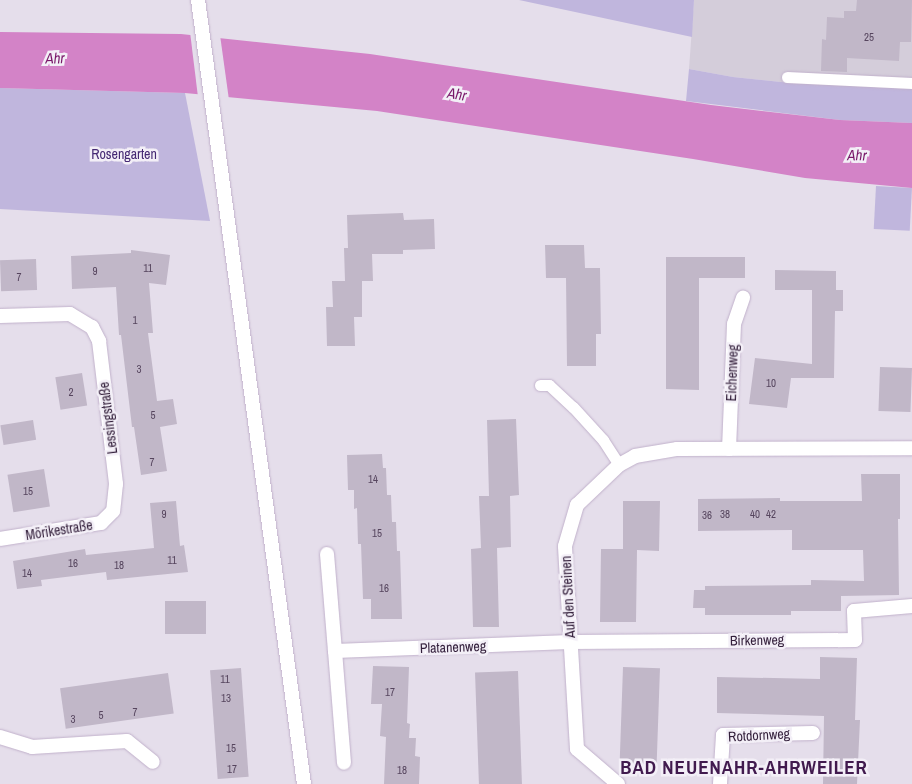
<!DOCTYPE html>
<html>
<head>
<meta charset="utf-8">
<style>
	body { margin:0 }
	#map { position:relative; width:912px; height:784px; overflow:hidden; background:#e5deeb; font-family:"Archivo Narrow",sans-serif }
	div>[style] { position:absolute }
	.built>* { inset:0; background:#d4cdda }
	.green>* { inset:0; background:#c0b6dd; transform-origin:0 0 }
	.water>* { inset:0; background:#d383c7 }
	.pier>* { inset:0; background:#e5deeb }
	.building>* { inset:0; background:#c1b7c8; transform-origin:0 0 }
	.roads { filter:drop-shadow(0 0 1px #c1b1cb) drop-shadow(0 0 1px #c1b1cb) }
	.service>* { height:11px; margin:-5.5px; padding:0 5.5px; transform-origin:5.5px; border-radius:5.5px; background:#fff }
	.minor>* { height:14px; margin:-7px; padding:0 7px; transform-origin:7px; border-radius:7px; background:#fff }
	.secondary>* { height:14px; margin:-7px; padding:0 7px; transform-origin:7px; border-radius:7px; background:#fff }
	span { translate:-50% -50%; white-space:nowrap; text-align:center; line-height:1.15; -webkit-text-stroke:5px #f3eff7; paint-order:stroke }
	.number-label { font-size:11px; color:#56455e }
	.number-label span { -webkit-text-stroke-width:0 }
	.park-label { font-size:14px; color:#442873 }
	.street-label { font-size:14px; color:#331f3b }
	.water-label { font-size:15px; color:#791769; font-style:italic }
	.district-label { font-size:19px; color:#411a4e; font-weight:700; letter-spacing:1px }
</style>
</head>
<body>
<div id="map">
	<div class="built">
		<div style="clip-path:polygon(694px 0,912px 0,912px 89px,781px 82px,733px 77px,689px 69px)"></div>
	</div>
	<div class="green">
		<div style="clip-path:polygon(519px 0,694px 0,692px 37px)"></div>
		<div style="clip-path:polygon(689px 69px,733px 77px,781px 82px,912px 89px,912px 123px,840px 120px,686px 101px)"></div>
		<div style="clip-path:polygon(0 88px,185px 93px,210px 221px,0 209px)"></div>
		<div style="left:876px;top:186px;width:36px;height:43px;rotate:3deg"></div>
	</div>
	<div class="water">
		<div style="clip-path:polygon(0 32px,181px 34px,370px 54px,711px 105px,840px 120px,912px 123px,912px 188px,805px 178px,693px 159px,377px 111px,185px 93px,0 88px)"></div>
	</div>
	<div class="pier">
		<div style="clip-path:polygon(190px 32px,220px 35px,229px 100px,198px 97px)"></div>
	</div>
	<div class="building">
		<div style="clip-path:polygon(857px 0,912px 0,911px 42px,900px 42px,899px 61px,847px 58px,847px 72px,821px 71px,822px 39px,826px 40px,827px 17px,844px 18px,844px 11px,856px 11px)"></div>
		<div style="clip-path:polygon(403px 213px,404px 220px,434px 219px,435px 249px,403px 250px,403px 254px,372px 254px,373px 281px,362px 281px,362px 317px,354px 317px,355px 346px,327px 346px,326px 307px,333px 307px,332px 281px,345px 281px,344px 248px,348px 248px,347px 215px)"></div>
		<div style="clip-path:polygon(545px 245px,584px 245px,585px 268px,600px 268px,601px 334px,596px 334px,596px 366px,567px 366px,566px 278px,546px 278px)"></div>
		<div style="clip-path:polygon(131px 250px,170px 255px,166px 285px,149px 283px,153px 333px,148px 333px,157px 401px,173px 399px,177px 424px,160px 427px,167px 471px,141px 475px,134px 427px,132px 427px,121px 335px,119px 335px,116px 287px,72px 289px,71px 256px,131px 253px)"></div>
		<div style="clip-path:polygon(666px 257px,745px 257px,745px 278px,699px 278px,699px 390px,666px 389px)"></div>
		<div style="left:36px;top:259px;width:31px;height:36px;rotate:88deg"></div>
		<div style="clip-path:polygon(775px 270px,836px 271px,836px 290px,843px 290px,843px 311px,835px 311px,834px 378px,791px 378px,787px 408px,749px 404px,755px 358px,812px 364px,812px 290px,775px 290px)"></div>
		<div style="left:880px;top:367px;width:32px;height:44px;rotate:2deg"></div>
		<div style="left:82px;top:373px;width:33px;height:27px;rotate:81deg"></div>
		<div style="clip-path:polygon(516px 419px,519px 495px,510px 496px,511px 547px,497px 548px,499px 627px,473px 627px,471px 549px,481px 548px,479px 496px,489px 496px,487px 420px)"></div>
		<div style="left:33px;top:420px;width:20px;height:33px;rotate:81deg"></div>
		<div style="clip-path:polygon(382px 454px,383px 468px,386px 468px,387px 495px,391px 495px,392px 522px,396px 522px,397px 551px,400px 551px,402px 619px,371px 619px,371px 599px,363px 599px,361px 544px,358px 544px,357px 508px,354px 509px,354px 490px,348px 490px,347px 455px)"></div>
		<div style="left:44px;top:469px;width:38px;height:37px;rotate:81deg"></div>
		<div style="clip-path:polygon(861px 474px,900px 474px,900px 519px,898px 519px,899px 595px,841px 596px,841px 611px,791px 611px,791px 615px,705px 615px,705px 608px,693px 608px,694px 590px,705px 590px,705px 586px,811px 585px,811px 580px,864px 581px,863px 550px,792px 550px,792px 530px,698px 531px,698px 499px,780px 498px,780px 501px,862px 501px)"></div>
		<div style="clip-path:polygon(176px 501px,180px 546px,184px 545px,188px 572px,107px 580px,106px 572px,41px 580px,42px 586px,17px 589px,13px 561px,85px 549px,86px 555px,154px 548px,150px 503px)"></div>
		<div style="clip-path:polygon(623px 501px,660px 501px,659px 551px,637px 550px,636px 622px,600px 622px,601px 549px,623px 549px)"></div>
		<div style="left:165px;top:601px;width:41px;height:33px"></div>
		<div style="clip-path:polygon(820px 657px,857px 658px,855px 720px,860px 720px,857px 784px,823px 784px,824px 716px,717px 713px,717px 677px,820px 679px)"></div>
		<div style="clip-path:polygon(373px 666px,409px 667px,407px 723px,410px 724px,409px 738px,416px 738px,415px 756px,420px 757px,419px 784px,384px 784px,386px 737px,380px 736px,382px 704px,371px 704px)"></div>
		<div style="left:623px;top:667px;width:37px;height:96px;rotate:2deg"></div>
		<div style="left:241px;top:668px;width:109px;height:31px;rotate:86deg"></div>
		<div style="left:518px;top:671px;width:113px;height:43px;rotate:88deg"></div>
		<div style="left:168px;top:673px;width:41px;height:109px;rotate:82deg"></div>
	</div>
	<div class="roads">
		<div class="service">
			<div style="left:787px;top:77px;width:125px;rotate:2.7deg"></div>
			<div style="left:540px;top:385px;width:9px"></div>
			<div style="left:549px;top:385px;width:33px;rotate:43deg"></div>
			<div style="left:573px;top:407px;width:45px;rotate:47.7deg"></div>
			<div style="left:603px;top:440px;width:30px;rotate:57deg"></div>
		</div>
		<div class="minor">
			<div style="left:0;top:316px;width:70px;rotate:-1.6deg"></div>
			<div style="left:70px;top:314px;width:26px;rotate:31deg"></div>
			<div style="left:92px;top:327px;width:16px;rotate:63deg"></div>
			<div style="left:99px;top:341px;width:144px;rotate:83.2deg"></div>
			<div style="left:116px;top:484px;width:27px;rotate:96deg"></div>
			<div style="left:113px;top:511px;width:17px;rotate:135deg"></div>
			<div style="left:101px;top:523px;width:102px;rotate:171deg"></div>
			<div style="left:729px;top:449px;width:125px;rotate:-87.7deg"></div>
			<div style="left:734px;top:324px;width:28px;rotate:-71deg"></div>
			<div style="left:327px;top:554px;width:97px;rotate:85.3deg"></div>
			<div style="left:335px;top:651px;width:235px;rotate:-2.2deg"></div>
			<div style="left:570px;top:642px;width:285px;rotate:-0.4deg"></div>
			<div style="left:855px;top:640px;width:29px;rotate:-92deg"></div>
			<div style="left:854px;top:611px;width:58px;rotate:-4.9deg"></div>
			<div style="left:335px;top:651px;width:112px;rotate:85.4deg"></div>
			<div style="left:0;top:737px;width:34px;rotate:17deg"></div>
			<div style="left:32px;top:747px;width:95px;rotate:-3.6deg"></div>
			<div style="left:127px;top:741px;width:33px;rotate:39deg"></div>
			<div style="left:618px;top:784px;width:54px;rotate:-139.5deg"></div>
			<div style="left:577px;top:749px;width:203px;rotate:-93.4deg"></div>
			<div style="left:565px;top:546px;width:43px;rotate:-73.7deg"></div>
			<div style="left:577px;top:505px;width:58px;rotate:-43.6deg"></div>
			<div style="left:619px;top:465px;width:18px;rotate:-29deg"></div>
			<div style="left:635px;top:456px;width:43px;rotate:-9.5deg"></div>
			<div style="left:677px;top:449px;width:235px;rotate:-0.2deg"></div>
			<div style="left:720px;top:784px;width:49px;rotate:-86.5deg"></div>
			<div style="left:723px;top:735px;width:90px;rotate:-1.3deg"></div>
		</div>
		<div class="secondary">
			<div style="left:198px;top:0;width:791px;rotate:82.3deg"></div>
		</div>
	</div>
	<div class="number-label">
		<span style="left:869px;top:37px">25</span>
		<span style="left:148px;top:268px">11</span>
		<span style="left:95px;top:271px">9</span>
		<span style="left:19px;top:277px">7</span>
		<span style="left:135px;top:320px">1</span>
		<span style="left:139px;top:369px">3</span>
		<span style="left:771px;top:383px">10</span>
		<span style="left:71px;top:392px">2</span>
		<span style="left:153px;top:415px">5</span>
		<span style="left:152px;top:462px">7</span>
		<span style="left:373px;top:479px">14</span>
		<span style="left:28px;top:491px">15</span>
		<span style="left:164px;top:514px">9</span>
		<span style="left:725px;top:514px">38</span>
		<span style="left:755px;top:514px">40</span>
		<span style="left:771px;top:514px">42</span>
		<span style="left:707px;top:515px">36</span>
		<span style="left:377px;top:533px">15</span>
		<span style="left:172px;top:560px">11</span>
		<span style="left:73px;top:563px">16</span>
		<span style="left:119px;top:565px">18</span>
		<span style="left:27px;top:573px">14</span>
		<span style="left:384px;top:588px">16</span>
		<span style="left:225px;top:679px">11</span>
		<span style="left:390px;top:692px">17</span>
		<span style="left:226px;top:698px">13</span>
		<span style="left:135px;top:712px">7</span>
		<span style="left:101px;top:715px">5</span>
		<span style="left:73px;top:719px">3</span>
		<span style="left:231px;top:748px">15</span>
		<span style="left:232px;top:769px">17</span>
		<span style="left:402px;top:770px">18</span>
	</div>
	<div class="park-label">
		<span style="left:124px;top:154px">Rosengarten</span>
	</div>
	<div class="street-label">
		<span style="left:732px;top:373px;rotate:-88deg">Eichenweg</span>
		<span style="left:108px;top:418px;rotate:-97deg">Lessingstraße</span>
		<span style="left:59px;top:530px;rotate:-9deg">Mörikestraße</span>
		<span style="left:568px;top:597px;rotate:-93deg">Auf den Steinen</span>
		<span style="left:757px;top:640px;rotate:-1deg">Birkenweg</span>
		<span style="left:453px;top:647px;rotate:-2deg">Platanenweg</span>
		<span style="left:759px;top:735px;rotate:-3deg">Rotdornweg</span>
	</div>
	<div class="water-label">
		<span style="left:55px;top:58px;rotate:-1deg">Ahr</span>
		<span style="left:457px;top:94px;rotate:9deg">Ahr</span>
		<span style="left:857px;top:155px;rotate:1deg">Ahr</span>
	</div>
	<div class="district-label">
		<span style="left:744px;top:768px">BAD NEUENAHR-AHRWEILER</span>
	</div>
</div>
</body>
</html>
